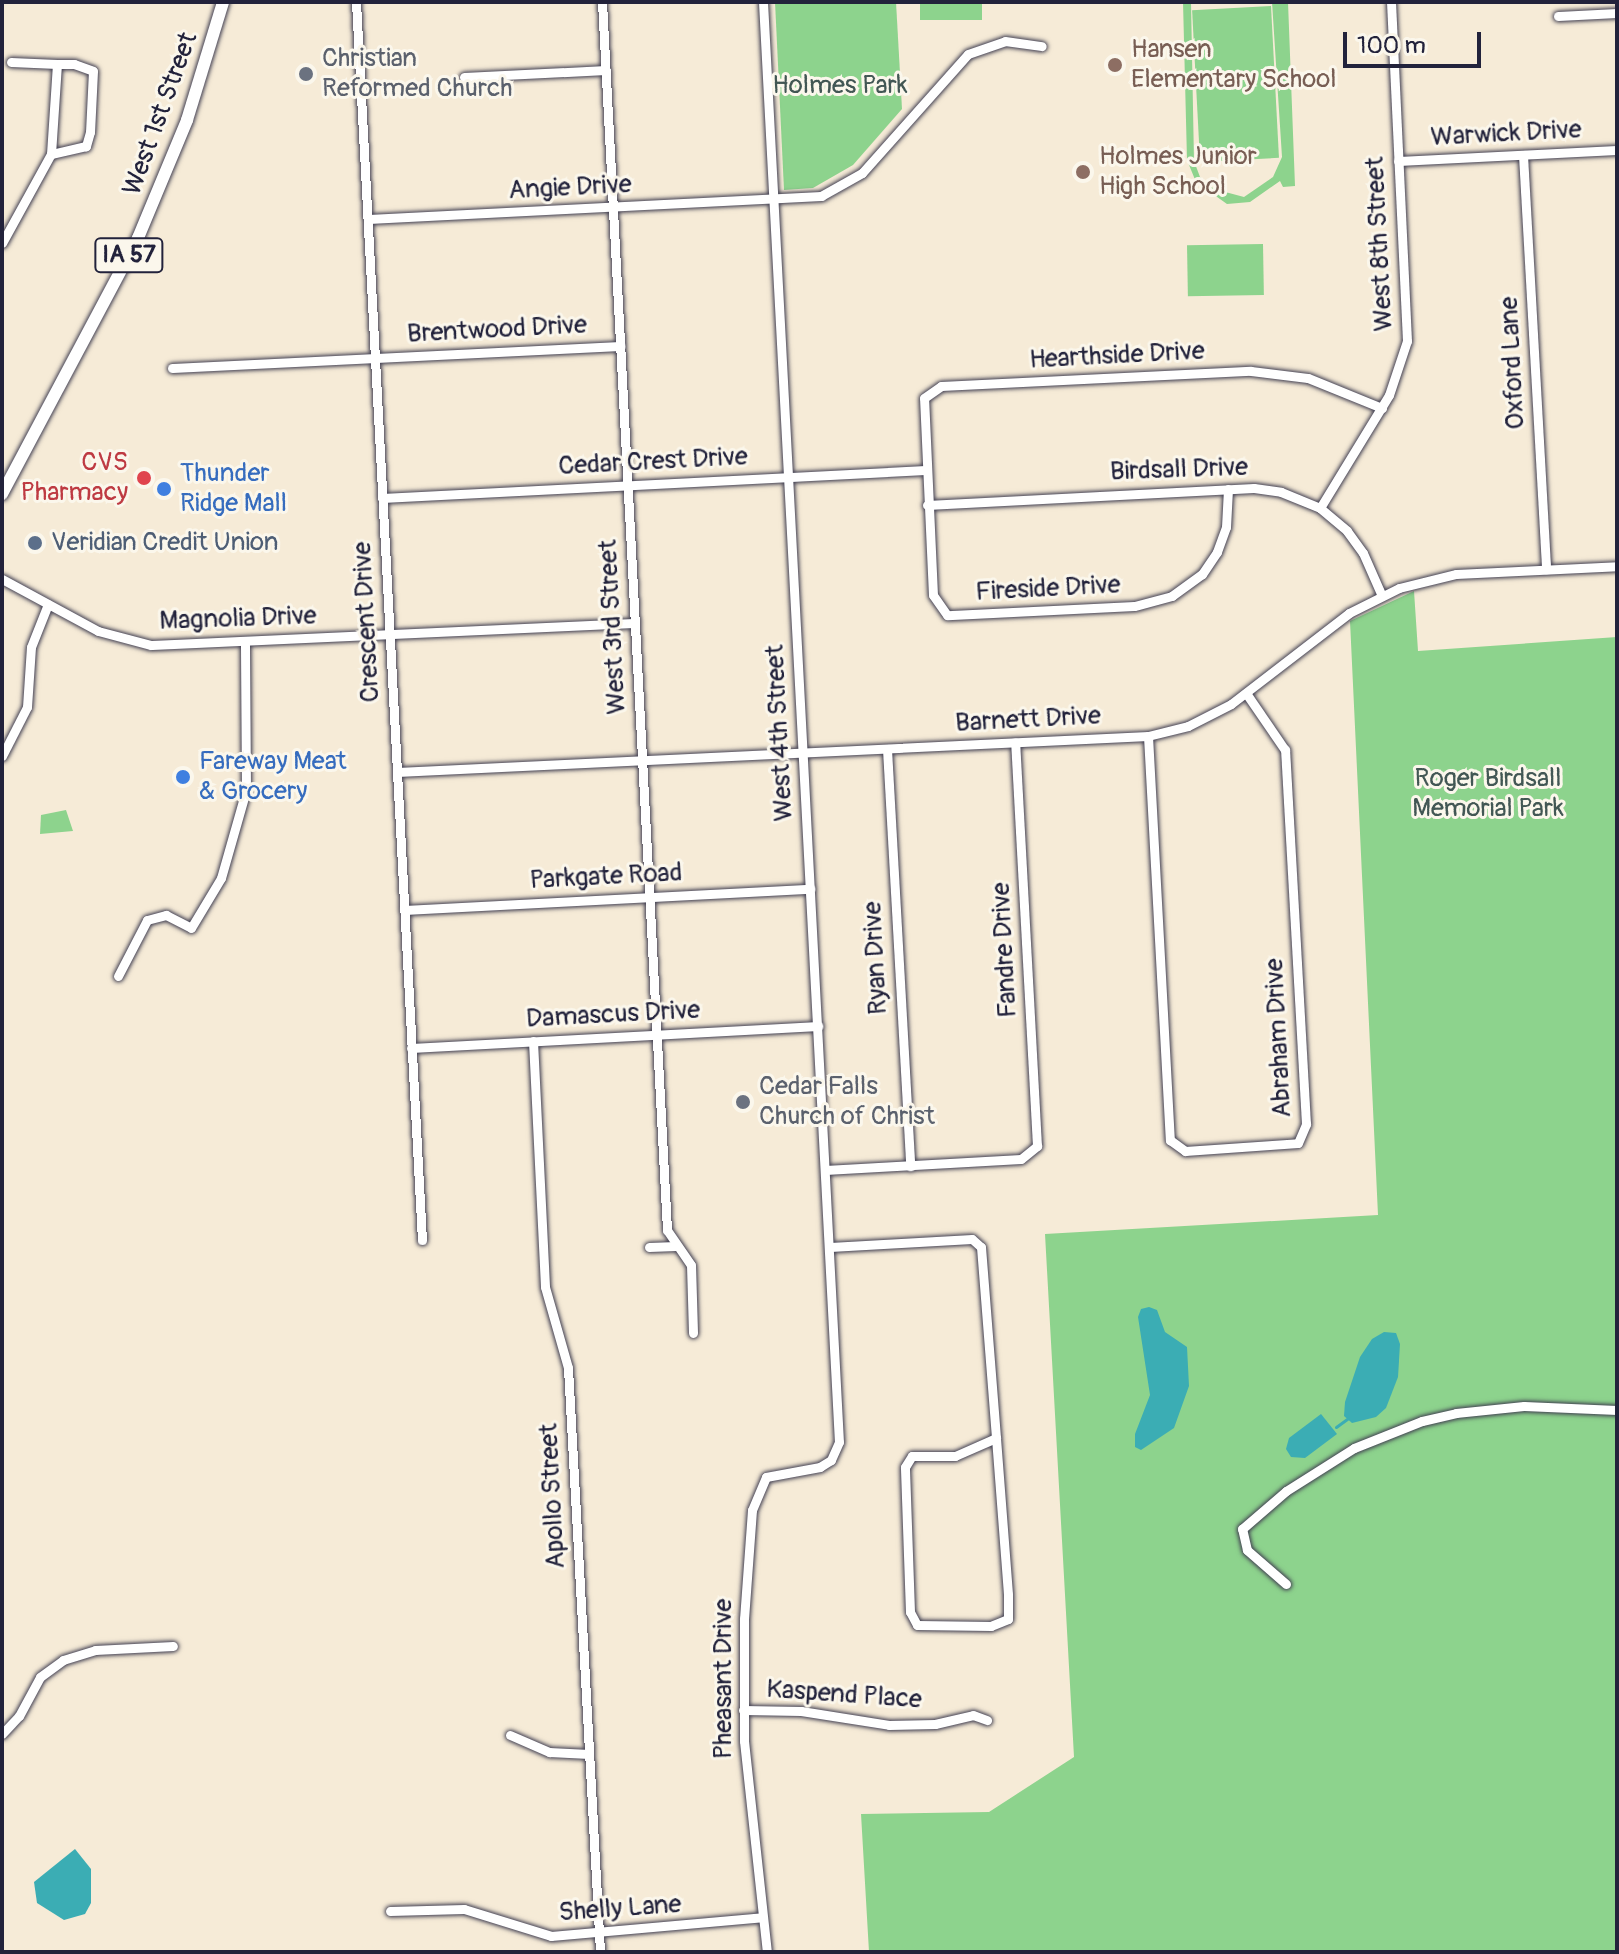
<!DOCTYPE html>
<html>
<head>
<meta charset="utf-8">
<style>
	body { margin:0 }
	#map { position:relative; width:1619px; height:1954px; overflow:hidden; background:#f6ebd7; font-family:Pangolin,sans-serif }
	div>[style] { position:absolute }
	.green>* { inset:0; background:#8dd38d; transform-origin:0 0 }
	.water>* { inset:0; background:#3badb4 }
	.stream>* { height:3px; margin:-1.5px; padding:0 1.5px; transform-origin:1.5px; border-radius:1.5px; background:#3badb4 }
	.roads { filter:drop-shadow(0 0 2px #424052) drop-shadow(0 0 2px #424052) }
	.minor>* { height:9px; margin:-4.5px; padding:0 4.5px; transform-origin:4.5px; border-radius:4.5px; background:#fff }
	.major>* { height:12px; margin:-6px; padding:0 6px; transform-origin:6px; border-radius:6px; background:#fff }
	.dots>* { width:22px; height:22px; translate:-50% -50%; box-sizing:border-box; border:4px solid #fbf7ec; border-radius:50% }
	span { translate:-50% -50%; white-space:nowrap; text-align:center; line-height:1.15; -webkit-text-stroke:6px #fbf7ec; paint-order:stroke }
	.shield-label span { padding:2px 6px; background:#fbf7ec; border:2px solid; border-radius:6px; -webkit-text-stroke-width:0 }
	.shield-label { font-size:24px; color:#22223b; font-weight:700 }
	.education-label { font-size:26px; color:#785e54 }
	.left { translate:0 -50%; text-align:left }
	.worship-label { font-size:26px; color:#5b616d }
	.park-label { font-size:26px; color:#425754 }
	.street-label { font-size:26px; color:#22223b }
	.health-label { font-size:26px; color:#be3a42 }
	.right { translate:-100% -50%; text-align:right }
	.shop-label { font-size:26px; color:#366cbe }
	.service-label { font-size:26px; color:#4e5e75 }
	.frame { position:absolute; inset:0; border:4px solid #22223b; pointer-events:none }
	.scale { position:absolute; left:1343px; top:32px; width:138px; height:36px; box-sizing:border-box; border:4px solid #22223b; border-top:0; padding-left:10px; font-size:24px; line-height:28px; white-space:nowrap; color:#22223b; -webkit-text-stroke:6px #fbf7ec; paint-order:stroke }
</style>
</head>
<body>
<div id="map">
	<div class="green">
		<div style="clip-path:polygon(775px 2px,896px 2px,902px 109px,853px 165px,813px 188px,784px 190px)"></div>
		<div style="left:920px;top:2px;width:62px;height:18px"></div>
		<div style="clip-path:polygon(1183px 2px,1191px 2px,1194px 161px,1200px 177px,1214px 189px,1244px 197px,1273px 177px,1282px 157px,1272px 2px,1288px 2px,1295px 186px,1283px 187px,1280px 181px,1250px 202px,1227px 204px,1196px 182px,1187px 160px)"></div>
		<div style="left:1271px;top:6px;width:152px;height:79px;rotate:87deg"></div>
		<div style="left:1263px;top:244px;width:51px;height:76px;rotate:89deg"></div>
		<div style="clip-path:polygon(1414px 591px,1418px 651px,1617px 637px,1617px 1952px,869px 1952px,861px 1814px,989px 1812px,1074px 1757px,1045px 1234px,1378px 1215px,1350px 621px)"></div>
		<div style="clip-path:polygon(66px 810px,73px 831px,40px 834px,41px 815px)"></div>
	</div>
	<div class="water">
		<div style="clip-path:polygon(1149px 1307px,1157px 1310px,1165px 1332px,1187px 1347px,1189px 1386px,1174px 1428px,1141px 1450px,1135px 1447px,1135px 1434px,1150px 1395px,1138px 1317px,1141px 1309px)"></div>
		<div style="clip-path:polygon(1384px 1332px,1396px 1333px,1400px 1344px,1398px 1377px,1386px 1408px,1376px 1417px,1352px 1423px,1344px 1416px,1345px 1402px,1360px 1357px,1372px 1339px)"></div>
		<div style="clip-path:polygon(1321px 1414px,1337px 1434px,1305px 1458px,1291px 1457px,1286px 1449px,1289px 1438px)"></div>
		<div style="clip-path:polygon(75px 1849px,91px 1869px,91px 1903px,85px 1914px,64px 1920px,37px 1903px,34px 1882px)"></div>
	</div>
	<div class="stream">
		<div style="left:1336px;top:1427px;width:14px;rotate:-36deg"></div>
	</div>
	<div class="roads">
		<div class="minor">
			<div style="left:356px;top:2px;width:1240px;rotate:86.95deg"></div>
			<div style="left:602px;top:2px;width:1230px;rotate:86.97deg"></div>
			<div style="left:667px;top:1230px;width:42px;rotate:55.6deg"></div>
			<div style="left:691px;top:1265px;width:68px;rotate:88.3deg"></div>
			<div style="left:763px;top:2px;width:1442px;rotate:86.98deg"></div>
			<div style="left:839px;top:1442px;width:20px;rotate:114deg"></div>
			<div style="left:831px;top:1460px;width:13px;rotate:148deg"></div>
			<div style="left:820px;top:1467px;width:55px;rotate:169.5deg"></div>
			<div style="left:766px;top:1477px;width:36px;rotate:113deg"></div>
			<div style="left:752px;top:1510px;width:109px;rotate:94.2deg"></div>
			<div style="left:744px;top:1619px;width:122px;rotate:90deg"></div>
			<div style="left:744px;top:1741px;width:212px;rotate:83.8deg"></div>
			<div style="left:1558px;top:16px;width:59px;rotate:-2.9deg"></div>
			<div style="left:11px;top:62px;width:46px;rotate:2.5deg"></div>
			<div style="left:464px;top:77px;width:142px;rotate:-2.8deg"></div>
			<div style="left:1523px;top:155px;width:415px;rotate:86.8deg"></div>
			<div style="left:1398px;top:161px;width:219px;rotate:-2.9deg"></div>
			<div style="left:368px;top:219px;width:454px;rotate:-2.9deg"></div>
			<div style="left:821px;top:196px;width:47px;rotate:-29.3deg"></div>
			<div style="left:862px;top:173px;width:159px;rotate:-48.3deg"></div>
			<div style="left:968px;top:54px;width:39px;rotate:-19deg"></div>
			<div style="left:1005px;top:41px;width:37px;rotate:8deg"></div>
			<div style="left:2px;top:243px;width:102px;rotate:-61.2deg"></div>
			<div style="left:51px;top:154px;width:90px;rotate:-86.2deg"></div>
			<div style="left:57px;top:64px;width:17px"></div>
			<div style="left:74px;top:64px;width:20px;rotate:20deg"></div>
			<div style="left:93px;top:71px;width:61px;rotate:92.8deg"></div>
			<div style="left:90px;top:132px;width:15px;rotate:106deg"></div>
			<div style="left:86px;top:146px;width:36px;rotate:167deg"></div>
			<div style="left:172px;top:368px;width:449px;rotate:-2.8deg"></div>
			<div style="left:1228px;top:489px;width:38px;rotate:93deg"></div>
			<div style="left:1226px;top:527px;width:27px;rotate:110deg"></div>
			<div style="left:1217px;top:552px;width:27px;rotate:124deg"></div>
			<div style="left:1202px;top:574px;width:37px;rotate:144deg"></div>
			<div style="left:1172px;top:596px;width:39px;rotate:165deg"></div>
			<div style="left:1134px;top:606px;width:187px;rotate:177.2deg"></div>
			<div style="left:947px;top:615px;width:24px;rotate:-125deg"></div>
			<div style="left:933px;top:595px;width:197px;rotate:-92.6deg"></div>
			<div style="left:924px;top:398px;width:21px;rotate:-35deg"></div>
			<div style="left:941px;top:386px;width:310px;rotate:-2.8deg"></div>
			<div style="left:1251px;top:371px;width:57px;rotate:7deg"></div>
			<div style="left:1308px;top:378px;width:80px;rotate:22.1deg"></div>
			<div style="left:382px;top:498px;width:544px;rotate:-2.95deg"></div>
			<div style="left:927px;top:505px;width:327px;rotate:-3deg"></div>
			<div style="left:1254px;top:488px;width:27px;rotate:8deg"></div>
			<div style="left:1281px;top:492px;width:42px;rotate:22.3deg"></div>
			<div style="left:1320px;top:508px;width:35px;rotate:40deg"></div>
			<div style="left:1347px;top:531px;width:27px;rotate:54deg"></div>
			<div style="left:1363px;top:553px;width:47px;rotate:66.2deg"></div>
			<div style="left:1320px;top:508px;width:132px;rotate:-58.6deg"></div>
			<div style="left:1389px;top:395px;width:57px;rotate:-71.6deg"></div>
			<div style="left:1407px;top:341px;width:339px;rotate:-92.7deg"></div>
			<div style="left:2px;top:579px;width:109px;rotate:28.4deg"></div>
			<div style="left:98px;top:631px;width:55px;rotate:14.8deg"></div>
			<div style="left:151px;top:645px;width:484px;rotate:-2.6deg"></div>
			<div style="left:1148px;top:736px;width:405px;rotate:86.9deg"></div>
			<div style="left:1170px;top:1140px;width:19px;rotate:36deg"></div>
			<div style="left:1185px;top:1151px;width:113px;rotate:-4deg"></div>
			<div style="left:1298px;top:1143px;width:21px;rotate:-67deg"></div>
			<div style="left:1306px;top:1124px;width:375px;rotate:-93.2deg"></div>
			<div style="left:1285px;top:750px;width:69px;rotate:-124.4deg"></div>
			<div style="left:887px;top:749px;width:418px;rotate:86.8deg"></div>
			<div style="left:2px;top:756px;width:55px;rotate:-63deg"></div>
			<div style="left:27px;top:707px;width:60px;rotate:-86.2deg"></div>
			<div style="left:31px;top:647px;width:46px;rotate:-68.4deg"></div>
			<div style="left:397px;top:772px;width:752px;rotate:-2.74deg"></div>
			<div style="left:1148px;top:736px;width:41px;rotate:-14deg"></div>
			<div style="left:1188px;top:726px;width:48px;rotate:-27.1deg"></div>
			<div style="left:1231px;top:704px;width:149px;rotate:-37.6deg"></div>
			<div style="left:1349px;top:613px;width:56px;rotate:-26.6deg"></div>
			<div style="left:1399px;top:588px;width:59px;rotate:-13.8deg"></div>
			<div style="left:1456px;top:574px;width:161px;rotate:-2.8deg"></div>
			<div style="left:404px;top:910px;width:407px;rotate:-3deg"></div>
			<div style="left:118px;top:976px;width:63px;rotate:-62.6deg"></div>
			<div style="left:147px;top:920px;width:20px;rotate:-15deg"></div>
			<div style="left:166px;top:915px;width:28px;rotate:27deg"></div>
			<div style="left:191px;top:928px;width:58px;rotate:-59deg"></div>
			<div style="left:221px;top:878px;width:91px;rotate:-74.1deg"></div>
			<div style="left:246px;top:790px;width:148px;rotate:-90.4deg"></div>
			<div style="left:533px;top:1041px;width:246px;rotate:87.2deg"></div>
			<div style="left:545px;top:1287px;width:84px;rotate:74.1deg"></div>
			<div style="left:568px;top:1368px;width:585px;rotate:86.86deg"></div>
			<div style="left:411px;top:1048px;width:408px;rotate:-3.1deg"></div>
			<div style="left:825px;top:1170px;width:196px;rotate:-3.2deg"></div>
			<div style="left:1021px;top:1159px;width:21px;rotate:-39deg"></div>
			<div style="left:1037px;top:1146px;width:404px;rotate:-93.1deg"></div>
			<div style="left:649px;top:1247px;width:27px;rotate:-2deg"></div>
			<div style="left:830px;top:1247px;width:142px;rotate:-3.2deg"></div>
			<div style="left:972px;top:1239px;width:12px;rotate:42deg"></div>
			<div style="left:981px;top:1247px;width:192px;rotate:85.5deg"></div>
			<div style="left:996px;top:1438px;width:157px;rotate:85.6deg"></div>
			<div style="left:1008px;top:1595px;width:24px;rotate:90deg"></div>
			<div style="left:1008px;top:1619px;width:18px;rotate:158deg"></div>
			<div style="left:991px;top:1626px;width:74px;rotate:-179.2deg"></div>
			<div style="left:917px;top:1625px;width:15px;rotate:-118deg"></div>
			<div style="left:910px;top:1612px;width:145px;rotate:-92deg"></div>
			<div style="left:905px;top:1467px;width:13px;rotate:-58deg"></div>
			<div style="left:912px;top:1456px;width:43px"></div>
			<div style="left:955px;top:1456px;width:45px;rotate:-23.7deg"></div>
			<div style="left:1286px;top:1584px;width:52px;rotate:-138.9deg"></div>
			<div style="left:1247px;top:1550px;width:22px;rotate:-103deg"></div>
			<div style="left:1242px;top:1529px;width:58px;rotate:-40.8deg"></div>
			<div style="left:1286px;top:1491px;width:80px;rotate:-32.3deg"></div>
			<div style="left:1354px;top:1448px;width:73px;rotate:-21.7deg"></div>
			<div style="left:1422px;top:1421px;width:35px;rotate:-13deg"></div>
			<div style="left:1456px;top:1413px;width:68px;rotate:-5.9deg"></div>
			<div style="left:1524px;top:1406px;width:93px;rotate:2.5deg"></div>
			<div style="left:743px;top:1710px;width:58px;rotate:1deg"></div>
			<div style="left:801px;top:1711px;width:89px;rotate:9deg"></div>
			<div style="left:889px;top:1725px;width:46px;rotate:-1.2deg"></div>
			<div style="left:935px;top:1724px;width:39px;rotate:-13deg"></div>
			<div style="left:973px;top:1715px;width:15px;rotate:20deg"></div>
			<div style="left:2px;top:1734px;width:25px;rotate:-47deg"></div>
			<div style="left:19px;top:1716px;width:44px;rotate:-61.7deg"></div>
			<div style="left:40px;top:1677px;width:29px;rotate:-36deg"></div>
			<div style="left:63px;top:1660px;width:34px;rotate:-17deg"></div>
			<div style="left:95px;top:1650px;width:78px;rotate:-2.9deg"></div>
			<div style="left:510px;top:1735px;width:43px;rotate:23.6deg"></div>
			<div style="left:549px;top:1752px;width:40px;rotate:2.9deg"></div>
			<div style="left:390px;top:1911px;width:74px;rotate:-1.5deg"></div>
			<div style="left:464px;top:1909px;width:91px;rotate:17.2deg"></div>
			<div style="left:551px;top:1936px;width:212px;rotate:-5.1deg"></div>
		</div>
		<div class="major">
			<div style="left:2px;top:494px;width:290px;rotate:-62deg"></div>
			<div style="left:138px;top:238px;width:128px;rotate:-67.4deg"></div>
			<div style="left:187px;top:120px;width:123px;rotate:-73deg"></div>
		</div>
	</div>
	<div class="dots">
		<div style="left:1115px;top:65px;background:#8d6e63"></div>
		<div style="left:306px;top:74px;background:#6b7280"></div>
		<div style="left:1083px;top:172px;background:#8d6e63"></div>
		<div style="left:144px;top:478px;background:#e0444e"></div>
		<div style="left:164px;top:489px;background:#3f7fe0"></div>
		<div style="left:35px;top:543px;background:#5c6f8a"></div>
		<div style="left:183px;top:777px;background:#3f7fe0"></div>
		<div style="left:743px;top:1102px;background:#6b7280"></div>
	</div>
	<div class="shield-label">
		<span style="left:129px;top:255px">IA 57</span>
	</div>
	<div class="education-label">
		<span class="left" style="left:1131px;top:65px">Hansen<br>Elementary School</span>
		<span class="left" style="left:1099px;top:172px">Holmes Junior<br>High School</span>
	</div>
	<div class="worship-label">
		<span class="left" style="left:322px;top:74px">Christian<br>Reformed Church</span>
		<span class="left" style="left:759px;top:1102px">Cedar Falls<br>Church of Christ</span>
	</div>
	<div class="park-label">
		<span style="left:840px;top:86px">Holmes Park</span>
		<span style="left:1488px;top:794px">Roger Birdsall<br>Memorial Park</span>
	</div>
	<div class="street-label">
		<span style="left:161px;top:114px;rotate:-70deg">West 1st Street</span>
		<span style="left:1506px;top:134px;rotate:-3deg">Warwick Drive</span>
		<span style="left:570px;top:188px;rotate:-3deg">Angie Drive</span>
		<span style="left:1380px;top:244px;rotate:-93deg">West 8th Street</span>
		<span style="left:497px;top:330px;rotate:-3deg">Brentwood Drive</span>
		<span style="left:1117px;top:356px;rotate:-3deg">Hearthside Drive</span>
		<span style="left:1513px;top:363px;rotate:-93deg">Oxford Lane</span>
		<span style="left:653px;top:462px;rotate:-3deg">Cedar Crest Drive</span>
		<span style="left:1179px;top:470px;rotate:-2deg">Birdsall Drive</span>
		<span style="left:1048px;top:589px;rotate:-3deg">Fireside Drive</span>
		<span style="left:238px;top:619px;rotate:-2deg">Magnolia Drive</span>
		<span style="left:367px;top:622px;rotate:-93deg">Crescent Drive</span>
		<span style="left:613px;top:627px;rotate:-93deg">West 3rd Street</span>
		<span style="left:1028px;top:720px;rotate:-3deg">Barnett Drive</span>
		<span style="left:780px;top:733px;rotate:-93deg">West 4th Street</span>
		<span style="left:606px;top:877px;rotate:-3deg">Parkgate Road</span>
		<span style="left:1005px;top:950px;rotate:-93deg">Fandre Drive</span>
		<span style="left:876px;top:958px;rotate:-93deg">Ryan Drive</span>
		<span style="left:613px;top:1015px;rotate:-3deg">Damascus Drive</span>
		<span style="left:1279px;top:1038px;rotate:-93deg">Abraham Drive</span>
		<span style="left:553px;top:1496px;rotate:-93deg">Apollo Street</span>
		<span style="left:724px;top:1679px;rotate:-90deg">Pheasant Drive</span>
		<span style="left:844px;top:1695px;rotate:4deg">Kaspend Place</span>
		<span style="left:620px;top:1909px;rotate:-4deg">Shelly Lane</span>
	</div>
	<div class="health-label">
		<span class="right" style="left:128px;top:478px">CVS<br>Pharmacy</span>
	</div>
	<div class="shop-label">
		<span class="left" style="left:180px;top:489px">Thunder<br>Ridge Mall</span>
		<span class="left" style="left:199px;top:777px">Fareway Meat<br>&amp; Grocery</span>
	</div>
	<div class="service-label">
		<span class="left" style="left:51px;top:543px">Veridian Credit Union</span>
	</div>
	<div class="frame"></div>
	<div class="scale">100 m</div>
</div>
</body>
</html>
